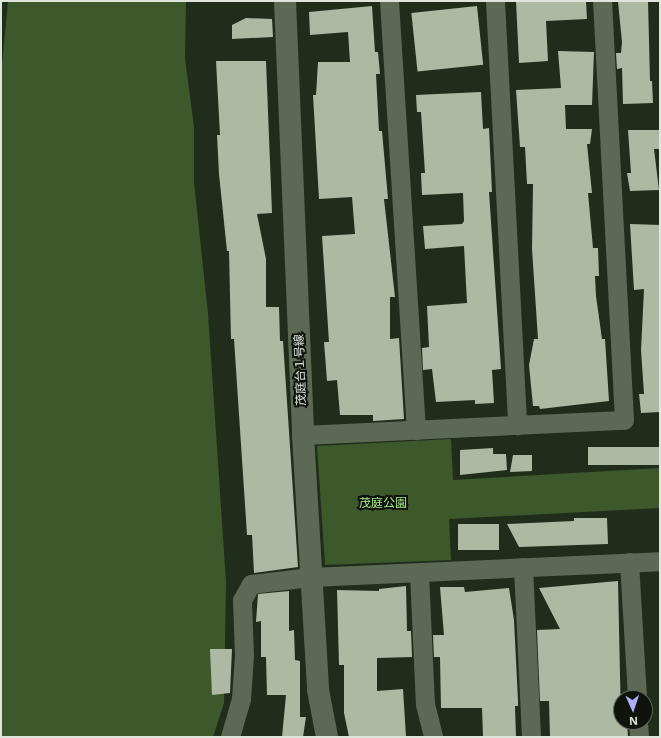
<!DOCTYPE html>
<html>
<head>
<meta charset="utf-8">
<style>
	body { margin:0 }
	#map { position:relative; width:661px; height:738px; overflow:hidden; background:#212d1b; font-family:"Open Sans","Noto Sans JP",sans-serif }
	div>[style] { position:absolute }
	.green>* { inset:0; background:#3d592c }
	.building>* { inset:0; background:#acbaa4; transform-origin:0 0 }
	.minor>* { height:19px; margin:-9.5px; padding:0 9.5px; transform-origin:9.5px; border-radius:9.5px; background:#5c6955 }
	.tertiary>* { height:22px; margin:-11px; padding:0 11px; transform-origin:11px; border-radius:11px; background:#5c6955 }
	span { translate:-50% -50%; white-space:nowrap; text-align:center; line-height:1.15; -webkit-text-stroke:4px #0e130b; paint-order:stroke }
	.street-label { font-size:12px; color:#dee6db }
	.park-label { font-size:12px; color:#abea86 }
	.frame { position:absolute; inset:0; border:2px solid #dee6db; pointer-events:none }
	.north { position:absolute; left:613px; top:690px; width:40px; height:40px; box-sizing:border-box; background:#0e130b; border:1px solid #61675e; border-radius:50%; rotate:177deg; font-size:11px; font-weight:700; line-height:16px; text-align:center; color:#dee6db }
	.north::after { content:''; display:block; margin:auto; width:14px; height:18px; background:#b0aefa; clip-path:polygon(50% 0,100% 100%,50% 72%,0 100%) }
</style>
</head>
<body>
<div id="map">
	<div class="green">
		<div style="clip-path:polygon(8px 1px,186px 1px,185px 59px,194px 127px,194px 182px,208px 314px,226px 582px,224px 703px,213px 737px,1px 737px,1px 76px)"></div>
		<div style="clip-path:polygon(451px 439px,453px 480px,660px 468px,660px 508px,449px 519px,451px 560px,325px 565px,317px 446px)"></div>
	</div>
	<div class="building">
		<div style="clip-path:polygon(516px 1px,586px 1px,587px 19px,546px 21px,548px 61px,519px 63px)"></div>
		<div style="clip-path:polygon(648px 1px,650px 81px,652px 81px,653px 103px,623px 104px,622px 68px,617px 69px,616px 53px,621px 53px,622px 42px,618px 2px)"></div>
		<div style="clip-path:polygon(372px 6px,375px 52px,378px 52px,380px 74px,376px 74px,379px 131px,382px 131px,388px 199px,384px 199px,395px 297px,390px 297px,390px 339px,399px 338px,404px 419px,373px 421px,373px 415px,340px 415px,337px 380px,327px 381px,324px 342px,329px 342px,322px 236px,355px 234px,352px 197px,319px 199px,313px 95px,316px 95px,318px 62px,350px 62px,348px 32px,310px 35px,309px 12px)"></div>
		<div style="left:477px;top:6px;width:59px;height:66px;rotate:84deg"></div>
		<div style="clip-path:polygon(246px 18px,272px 19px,273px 37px,232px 39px,232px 25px)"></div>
		<div style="clip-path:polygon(558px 51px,594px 52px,592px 105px,565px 105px,566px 129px,592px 129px,590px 144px,587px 144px,592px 193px,588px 193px,593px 248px,598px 248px,599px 276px,595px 276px,596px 296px,602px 339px,605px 339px,609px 401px,540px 409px,539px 406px,533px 406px,529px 365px,534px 339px,538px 339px,532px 249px,533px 184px,527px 184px,525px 147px,520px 147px,516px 90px,561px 88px)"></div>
		<div style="clip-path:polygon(216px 61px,266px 61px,272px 213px,257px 214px,266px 259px,266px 307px,279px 307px,280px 341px,283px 341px,298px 567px,254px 573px,252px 535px,247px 535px,234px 339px,231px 339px,229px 251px,227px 251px,219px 174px,217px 135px,220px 135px)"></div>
		<div style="clip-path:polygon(481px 92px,483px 129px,489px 128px,492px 192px,489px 192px,501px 369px,492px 370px,494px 403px,475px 404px,475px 400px,436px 402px,432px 369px,423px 370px,422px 348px,429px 347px,427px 306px,467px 303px,464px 246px,425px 249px,423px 226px,462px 224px,464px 221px,463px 193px,422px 195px,421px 173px,425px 173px,421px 112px,417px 112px,416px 95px)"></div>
		<div style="clip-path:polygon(628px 130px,659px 130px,659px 149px,654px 149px,659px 190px,630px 191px,627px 173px,631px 173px)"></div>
		<div style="clip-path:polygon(630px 224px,660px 225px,660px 412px,641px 413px,639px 394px,644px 394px,641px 350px,644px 289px,634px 290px)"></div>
		<div style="left:660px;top:447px;width:18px;height:72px;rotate:90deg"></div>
		<div style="clip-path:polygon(493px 448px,493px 454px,506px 454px,507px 470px,460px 475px,460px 450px)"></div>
		<div style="clip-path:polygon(513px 455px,532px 455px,532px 471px,510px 472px)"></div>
		<div style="clip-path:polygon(574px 518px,607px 518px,608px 544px,519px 547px,507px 524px,574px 521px)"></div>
		<div style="left:458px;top:524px;width:41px;height:26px"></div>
		<div style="clip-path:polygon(618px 581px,621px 722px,627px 722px,628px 737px,550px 737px,549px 701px,540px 701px,537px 630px,560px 629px,539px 588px)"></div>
		<div style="clip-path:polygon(406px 586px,407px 631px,411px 631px,412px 657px,377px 658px,377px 691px,403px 689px,406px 737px,349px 737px,344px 713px,344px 665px,339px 665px,337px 590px,379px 591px,379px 589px)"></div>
		<div style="clip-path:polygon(440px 587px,464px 587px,465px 592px,509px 588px,514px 620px,518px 701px,518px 706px,515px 706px,516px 737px,483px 737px,482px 708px,441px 708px,440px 657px,434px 657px,433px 635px,444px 635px)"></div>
		<div style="clip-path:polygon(289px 591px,289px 631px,294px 630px,295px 660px,300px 661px,300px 717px,306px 717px,303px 737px,282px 737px,286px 695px,267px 695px,266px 657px,261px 657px,261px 621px,256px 622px,258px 594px)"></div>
		<div style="clip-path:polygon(210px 649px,232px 649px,230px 693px,212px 695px)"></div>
	</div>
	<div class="minor">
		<div style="left:389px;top:1px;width:430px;rotate:86.4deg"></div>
		<div style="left:495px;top:1px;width:425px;rotate:87deg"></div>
		<div style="left:303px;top:435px;width:321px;rotate:-2.7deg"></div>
		<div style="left:624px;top:420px;width:420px;rotate:-93deg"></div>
		<div style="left:629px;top:562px;width:136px;rotate:86.6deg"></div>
		<div style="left:523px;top:567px;width:170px;rotate:87.3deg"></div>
		<div style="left:419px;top:573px;width:131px;rotate:87.4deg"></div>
		<div style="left:425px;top:704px;width:34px;rotate:76deg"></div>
		<div style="left:638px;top:722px;width:15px;rotate:86deg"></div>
		<div style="left:230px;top:737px;width:40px;rotate:-74deg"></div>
		<div style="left:241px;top:699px;width:44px;rotate:-86.1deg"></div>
		<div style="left:244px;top:655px;width:55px;rotate:-92.1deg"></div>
		<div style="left:242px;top:600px;width:18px;rotate:-61deg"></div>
		<div style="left:251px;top:584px;width:60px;rotate:-6.7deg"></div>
		<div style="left:311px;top:577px;width:349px;rotate:-2.6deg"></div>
	</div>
	<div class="tertiary">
		<div style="left:285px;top:1px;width:434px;rotate:87.6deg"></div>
		<div style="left:303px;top:435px;width:255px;rotate:86.6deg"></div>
		<div style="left:318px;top:690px;width:48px;rotate:79.2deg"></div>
	</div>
	<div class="street-label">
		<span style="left:300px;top:370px;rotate:-92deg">茂庭台１号線</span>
	</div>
	<div class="park-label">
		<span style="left:383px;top:503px">茂庭公園</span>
	</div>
	<div class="frame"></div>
	<div class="north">N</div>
</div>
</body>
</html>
